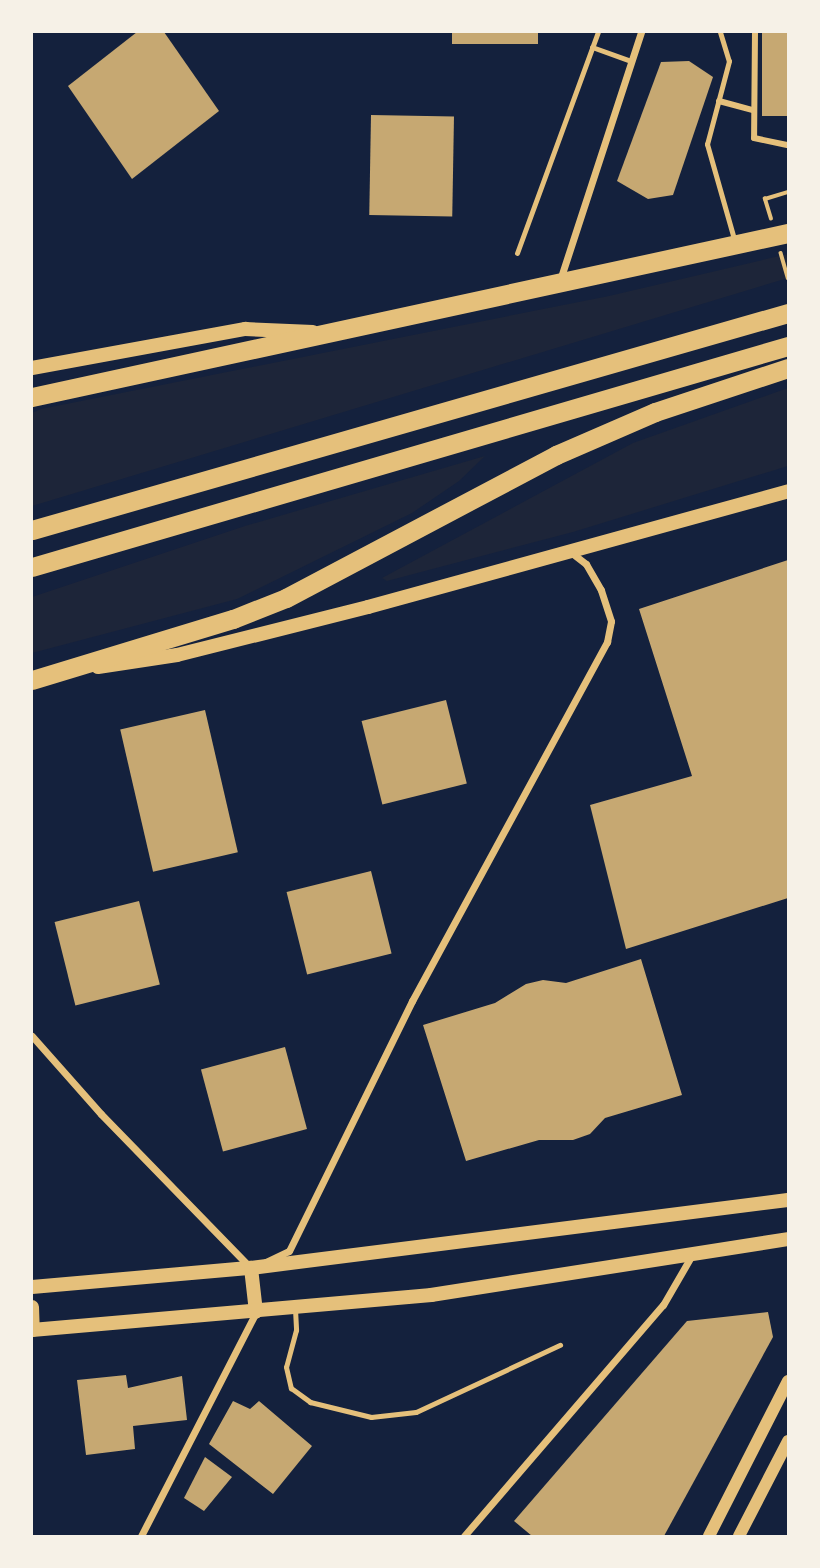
<!DOCTYPE html>
<html>
<head>
<meta charset="utf-8">
<style>
	body { margin:0 }
	#map { position:relative; width:820px; height:1568px; overflow:hidden; background:#14213d; font-family:Jost,sans-serif }
	div>[style] { position:absolute }
	.green>* { inset:0; background:#1d2539 }
	.building>* { inset:0; background:#c6a872; transform-origin:0 0 }
	.path>* { height:3.5px; margin:-1.75px; padding:0 1.75px; transform-origin:1.75px; border-radius:1.75px; background:#e5c07b }
	.service>* { height:5px; margin:-2.5px; padding:0 2.5px; transform-origin:2.5px; border-radius:2.5px; background:#e5c07b }
	.pedestrian>* { height:6px; margin:-3px; padding:0 3px; transform-origin:3px; border-radius:3px; background:#e5c07b }
	.minor>* { height:7px; margin:-3.5px; padding:0 3.5px; transform-origin:3.5px; border-radius:3.5px; background:#e5c07b }
	.tertiary>* { height:12px; margin:-6px; padding:0 6px; transform-origin:6px; border-radius:6px; background:#e5c07b }
	.secondary>* { height:14px; margin:-7px; padding:0 7px; transform-origin:7px; border-radius:7px; background:#e5c07b }
	.trunk>* { height:19px; margin:-9.5px; padding:0 9.5px; transform-origin:9.5px; border-radius:9.5px; background:#e5c07b }
	span { translate:-50% -50%; white-space:nowrap; text-align:center; line-height:1.15; -webkit-text-stroke:6px #f6f1e7; paint-order:stroke }
	.frame { position:absolute; inset:0; border:33px solid #f6f1e7; pointer-events:none }
</style>
</head>
<body>
<div id="map">
	<div class="green">
		<div style="clip-path:polygon(788px 254px,788px 278px,32px 506px,32px 413px,41px 409px,609px 296px)"></div>
		<div style="clip-path:polygon(788px 388px,788px 466px,573px 532px,387px 581px,382px 578px,633px 443px)"></div>
		<div style="clip-path:polygon(485px 456px,459px 481px,412px 513px,237px 599px,32px 653px,32px 597px,245px 526px)"></div>
	</div>
	<div class="building">
		<div style="clip-path:polygon(137px 32px,164px 32px,219px 111px,132px 179px,68px 86px)"></div>
		<div style="left:452px;top:32px;width:86px;height:12px"></div>
		<div style="left:762px;top:32px;width:26px;height:84px"></div>
		<div style="clip-path:polygon(689px 61px,713px 77px,673px 195px,648px 199px,617px 181px,661px 62px)"></div>
		<div style="left:371px;top:115px;width:83px;height:100px;rotate:1deg"></div>
		<div style="clip-path:polygon(788px 560px,788px 898px,626px 949px,590px 805px,692px 776px,639px 609px)"></div>
		<div style="left:446px;top:700px;width:86px;height:87px;rotate:76deg"></div>
		<div style="left:205px;top:710px;width:146px;height:87px;rotate:77deg"></div>
		<div style="left:371px;top:871px;width:85px;height:87px;rotate:76deg"></div>
		<div style="left:139px;top:901px;width:86px;height:87px;rotate:76deg"></div>
		<div style="clip-path:polygon(641px 959px,682px 1095px,605px 1118px,590px 1134px,573px 1140px,539px 1140px,466px 1161px,423px 1025px,495px 1003px,526px 984px,543px 980px,566px 983px)"></div>
		<div style="left:285px;top:1047px;width:85px;height:87px;rotate:75deg"></div>
		<div style="clip-path:polygon(768px 1312px,773px 1337px,664px 1536px,532px 1536px,514px 1521px,687px 1321px)"></div>
		<div style="clip-path:polygon(126px 1375px,128px 1388px,182px 1376px,187px 1420px,133px 1426px,135px 1449px,86px 1455px,77px 1380px)"></div>
		<div style="clip-path:polygon(233px 1401px,250px 1409px,259px 1401px,312px 1446px,273px 1494px,209px 1444px)"></div>
		<div style="clip-path:polygon(205px 1457px,232px 1477px,204px 1511px,184px 1498px)"></div>
	</div>
	<div class="path">
		<div style="left:771px;top:219px;width:21px;rotate:-107deg"></div>
		<div style="left:765px;top:199px;width:24px;rotate:-17deg"></div>
		<div style="left:781px;top:253px;width:26px;rotate:74deg"></div>
	</div>
	<div class="service">
		<div style="left:720px;top:32px;width:30px;rotate:73deg"></div>
		<div style="left:729px;top:61px;width:86px;rotate:104.8deg"></div>
		<div style="left:707px;top:144px;width:99px;rotate:74.1deg"></div>
		<div style="left:592px;top:47px;width:41px;rotate:19.7deg"></div>
		<div style="left:517px;top:253px;width:235px;rotate:-69.9deg"></div>
		<div style="left:295px;top:1309px;width:21px;rotate:87deg"></div>
		<div style="left:296px;top:1330px;width:38px;rotate:105deg"></div>
		<div style="left:286px;top:1367px;width:22px;rotate:77deg"></div>
		<div style="left:291px;top:1388px;width:24px;rotate:36deg"></div>
		<div style="left:310px;top:1402px;width:63px;rotate:13.8deg"></div>
		<div style="left:371px;top:1417px;width:45px;rotate:-6.3deg"></div>
		<div style="left:416px;top:1412px;width:159px;rotate:-25deg"></div>
	</div>
	<div class="pedestrian">
		<div style="left:755px;top:32px;width:106px;rotate:90.5deg"></div>
		<div style="left:754px;top:138px;width:35px;rotate:12deg"></div>
		<div style="left:719px;top:101px;width:35px;rotate:15deg"></div>
	</div>
	<div class="minor">
		<div style="left:560px;top:280px;width:261px;rotate:-71.9deg"></div>
		<div style="left:32px;top:1036px;width:104px;rotate:48.5deg"></div>
		<div style="left:101px;top:1114px;width:212px;rotate:45.8deg"></div>
		<div style="left:266px;top:1262px;width:25px;rotate:-26deg"></div>
		<div style="left:289px;top:1251px;width:279px;rotate:-63.8deg"></div>
		<div style="left:412px;top:1001px;width:409px;rotate:-61.5deg"></div>
		<div style="left:607px;top:642px;width:21px;rotate:-79deg"></div>
		<div style="left:611px;top:621px;width:33px;rotate:-108deg"></div>
		<div style="left:601px;top:590px;width:30px;rotate:-120deg"></div>
		<div style="left:586px;top:564px;width:18px;rotate:-142deg"></div>
		<div style="left:141px;top:1536px;width:252px;rotate:-62.8deg"></div>
		<div style="left:464px;top:1536px;width:305px;rotate:-49.3deg"></div>
		<div style="left:663px;top:1305px;width:58px;rotate:-59.9deg"></div>
	</div>
	<div class="tertiary">
		<div style="left:709px;top:1536px;width:174px;rotate:-63deg"></div>
		<div style="left:739px;top:1536px;width:107px;rotate:-62.7deg"></div>
	</div>
	<div class="secondary">
		<div style="left:32px;top:368px;width:217px;rotate:-10.4deg"></div>
		<div style="left:245px;top:329px;width:68px;rotate:2.5deg"></div>
		<div style="left:98px;top:667px;width:80px;rotate:-8.6deg"></div>
		<div style="left:177px;top:655px;width:197px;rotate:-14.1deg"></div>
		<div style="left:368px;top:607px;width:436px;rotate:-15.4deg"></div>
		<div style="left:251px;top:1268px;width:44px;rotate:83.5deg"></div>
		<div style="left:32px;top:1287px;width:220px;rotate:-5deg"></div>
		<div style="left:251px;top:1268px;width:541px;rotate:-7.22deg"></div>
		<div style="left:32px;top:1307px;width:23px;rotate:88deg"></div>
		<div style="left:32px;top:1330px;width:401px;rotate:-5deg"></div>
		<div style="left:431px;top:1295px;width:361px;rotate:-8.9deg"></div>
	</div>
	<div class="trunk">
		<div style="left:32px;top:397px;width:774px;rotate:-12.24deg"></div>
		<div style="left:32px;top:530px;width:787px;rotate:-16.02deg"></div>
		<div style="left:32px;top:567px;width:788px;rotate:-16.3deg"></div>
		<div style="left:32px;top:680px;width:210px;rotate:-16.9deg"></div>
		<div style="left:233px;top:619px;width:57px;rotate:-21.6deg"></div>
		<div style="left:286px;top:598px;width:306px;rotate:-27.9deg"></div>
		<div style="left:556px;top:455px;width:108px;rotate:-23.5deg"></div>
		<div style="left:655px;top:412px;width:140px;rotate:-18.3deg"></div>
	</div>
	<div class="frame"></div>
</div>
</body>
</html>
